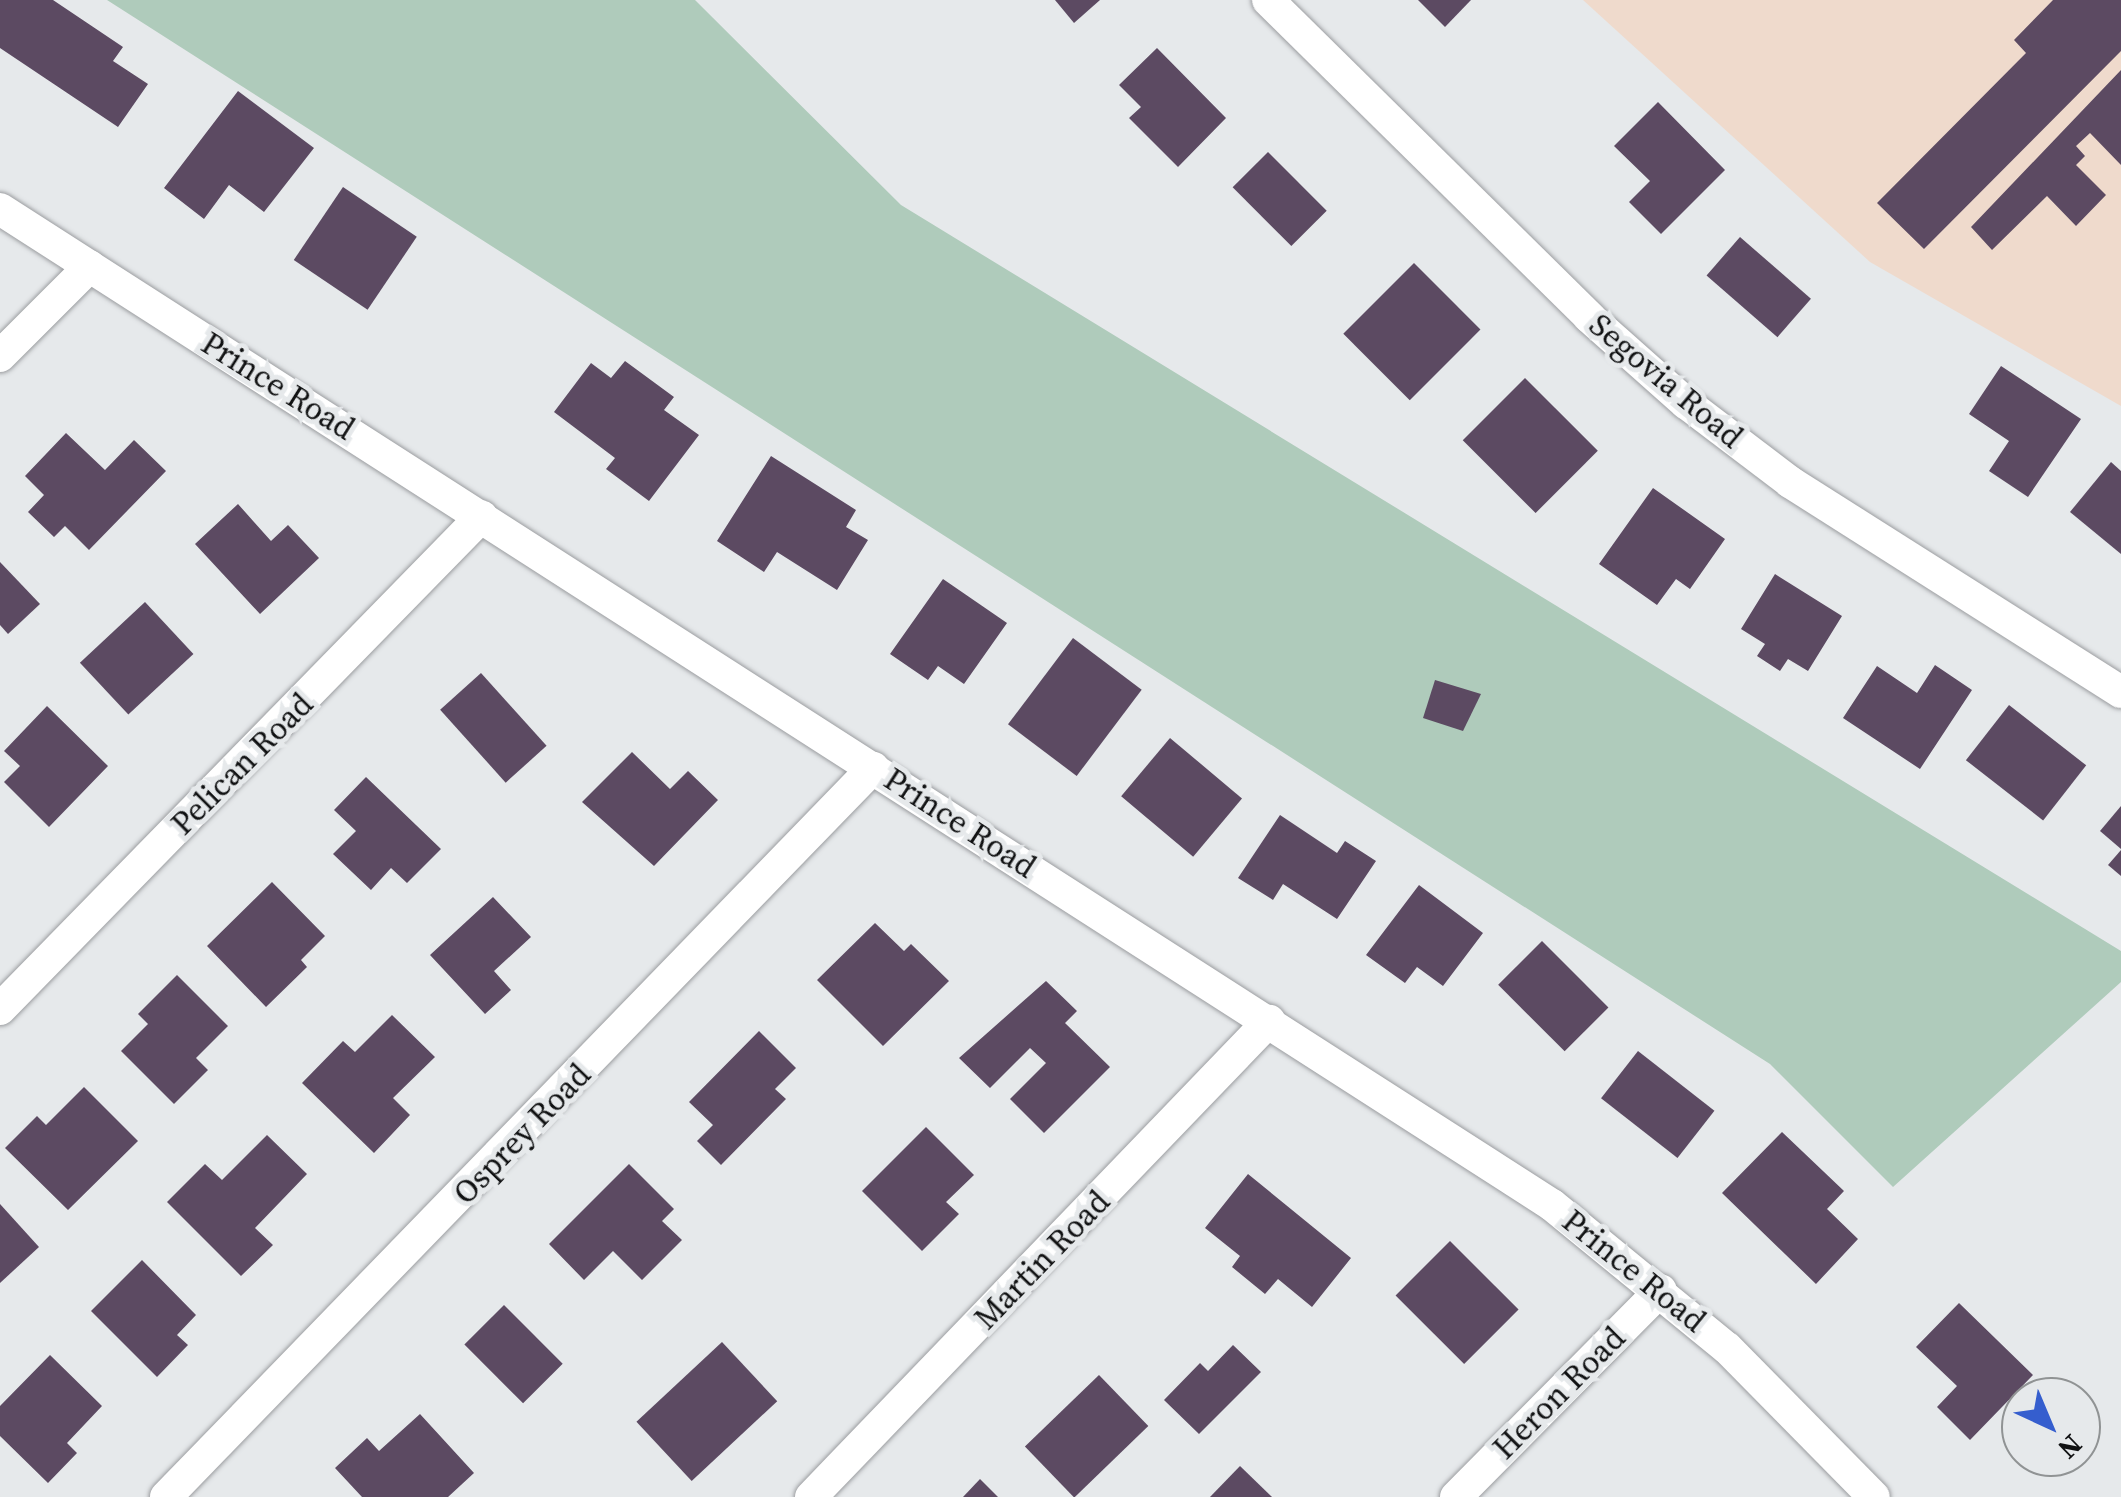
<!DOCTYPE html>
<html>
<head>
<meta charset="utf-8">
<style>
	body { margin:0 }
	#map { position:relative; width:2121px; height:1497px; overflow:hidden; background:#e6e9eb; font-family:"Source Serif 4",serif }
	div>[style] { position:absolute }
	.commercial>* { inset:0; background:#efdacc }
	.green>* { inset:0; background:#afcbbb }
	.building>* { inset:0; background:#5c4a62; transform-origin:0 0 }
	.roads { filter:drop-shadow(0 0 2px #9b9da0) drop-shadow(0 0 2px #9b9da0) }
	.minor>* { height:32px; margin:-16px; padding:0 16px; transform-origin:16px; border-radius:16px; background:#fff }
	span { translate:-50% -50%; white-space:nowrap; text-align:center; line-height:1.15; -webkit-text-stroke:10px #e6e9eb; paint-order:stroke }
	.street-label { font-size:32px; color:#101112 }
	.north { position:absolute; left:2001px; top:1377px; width:100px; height:100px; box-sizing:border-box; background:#e6e9eb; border:2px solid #909394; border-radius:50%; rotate:136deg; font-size:28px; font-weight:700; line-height:40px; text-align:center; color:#101112 }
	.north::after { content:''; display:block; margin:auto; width:35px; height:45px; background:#355ece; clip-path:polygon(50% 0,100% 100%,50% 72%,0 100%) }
</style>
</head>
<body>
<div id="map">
	<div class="commercial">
		<div style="clip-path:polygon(1583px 0,2121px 0,2121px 406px,1870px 262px)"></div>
	</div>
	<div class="green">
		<div style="clip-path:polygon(107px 0,695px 0,901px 205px,2121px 951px,2121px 982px,1893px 1187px,1770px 1064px)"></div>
	</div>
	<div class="building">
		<div style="clip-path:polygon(0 0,53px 0,123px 47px,113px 61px,148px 84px,118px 127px,0 48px)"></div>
		<div style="clip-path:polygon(1055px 0,1100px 0,1074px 23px)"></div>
		<div style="clip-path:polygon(1418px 0,1471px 0,1445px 27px)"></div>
		<div style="clip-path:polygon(2053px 0,2121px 0,2121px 51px,1924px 249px,1877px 203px,2026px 53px,2014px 40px)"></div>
		<div style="clip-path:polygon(1157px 48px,1226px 118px,1178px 167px,1129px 118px,1141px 107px,1119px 85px)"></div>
		<div style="clip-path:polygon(2121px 70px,2121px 165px,2090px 133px,2076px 146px,2085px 156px,2076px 165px,2106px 195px,2076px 226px,2047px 196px,1992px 250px,1971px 227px)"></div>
		<div style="clip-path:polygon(238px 91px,314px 148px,264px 212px,229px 185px,204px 219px,164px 188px)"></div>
		<div style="clip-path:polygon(1658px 102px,1725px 170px,1661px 234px,1629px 202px,1650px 181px,1614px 146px)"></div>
		<div style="left:1268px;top:152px;width:83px;height:50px;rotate:45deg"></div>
		<div style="left:343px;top:187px;width:89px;height:88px;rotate:34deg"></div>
		<div style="left:1740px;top:237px;width:94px;height:51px;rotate:41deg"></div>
		<div style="left:1414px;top:263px;width:94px;height:100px;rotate:45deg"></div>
		<div style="clip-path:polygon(625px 361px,674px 397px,664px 410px,699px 435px,649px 501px,606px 469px,615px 458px,554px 412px,591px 363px,611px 378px)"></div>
		<div style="clip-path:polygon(2001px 366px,2081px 419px,2028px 497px,1989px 471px,2009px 441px,1969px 414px)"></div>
		<div style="left:1525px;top:378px;width:103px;height:88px;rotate:45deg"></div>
		<div style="clip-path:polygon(66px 433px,105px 470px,134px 440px,166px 471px,89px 550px,65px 526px,54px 537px,28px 512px,44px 495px,25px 476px)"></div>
		<div style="clip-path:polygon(771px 456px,856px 510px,846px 527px,868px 540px,837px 590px,777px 552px,764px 572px,717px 541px)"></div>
		<div style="clip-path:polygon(2111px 462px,2121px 471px,2121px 554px,2070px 512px)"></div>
		<div style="clip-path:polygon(1653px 488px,1725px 539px,1690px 589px,1676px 579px,1657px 605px,1599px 564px)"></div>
		<div style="clip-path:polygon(238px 504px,271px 541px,288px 525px,319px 558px,260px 614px,195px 544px)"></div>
		<div style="clip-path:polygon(0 562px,40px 604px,8px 634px,0 625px)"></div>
		<div style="clip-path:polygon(1775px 574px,1842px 616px,1808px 671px,1788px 659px,1780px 671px,1757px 656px,1765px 644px,1741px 629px)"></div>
		<div style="clip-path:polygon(943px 579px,1007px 623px,964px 684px,938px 666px,928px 680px,890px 654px)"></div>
		<div style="left:145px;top:602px;width:71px;height:89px;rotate:47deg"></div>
		<div style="left:1073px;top:638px;width:86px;height:108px;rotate:37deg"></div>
		<div style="clip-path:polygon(1935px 665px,1972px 690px,1920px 769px,1843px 718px,1877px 666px,1917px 693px)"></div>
		<div style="left:481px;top:673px;width:98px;height:55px;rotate:48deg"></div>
		<div style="clip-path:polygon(1435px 680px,1481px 694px,1463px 731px,1423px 718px)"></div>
		<div style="left:2009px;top:705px;width:98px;height:70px;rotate:38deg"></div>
		<div style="clip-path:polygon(47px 706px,108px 766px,49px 827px,4px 782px,20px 766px,4px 751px)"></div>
		<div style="left:1170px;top:738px;width:94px;height:76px;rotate:40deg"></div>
		<div style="clip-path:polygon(632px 752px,670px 789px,688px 771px,718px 800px,654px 866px,582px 802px)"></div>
		<div style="clip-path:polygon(366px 777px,441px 849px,407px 883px,391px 868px,371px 890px,333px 854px,356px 831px,334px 810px)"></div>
		<div style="clip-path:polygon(2121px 806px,2121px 849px,2100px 831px)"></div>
		<div style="clip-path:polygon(1280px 815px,1337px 853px,1345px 841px,1376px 861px,1337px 919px,1283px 884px,1273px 900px,1238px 878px)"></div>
		<div style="clip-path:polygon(2121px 850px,2121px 876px,2108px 865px)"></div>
		<div style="clip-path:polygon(272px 882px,325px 936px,301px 960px,307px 967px,266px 1007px,207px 946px)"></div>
		<div style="clip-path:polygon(1419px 885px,1483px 933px,1443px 986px,1417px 967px,1405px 983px,1366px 955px)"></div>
		<div style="clip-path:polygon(493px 897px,531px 937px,494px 971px,511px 990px,485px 1014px,430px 955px)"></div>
		<div style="clip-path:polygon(875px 923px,904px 951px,911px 944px,949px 981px,883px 1046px,817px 980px)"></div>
		<div style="left:1542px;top:941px;width:94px;height:62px;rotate:45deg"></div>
		<div style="clip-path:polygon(177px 975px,228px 1026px,196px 1058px,208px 1070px,174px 1104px,121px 1051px,148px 1024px,138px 1014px)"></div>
		<div style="clip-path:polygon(1046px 981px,1077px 1011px,1065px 1023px,1110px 1067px,1044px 1133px,1010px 1099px,1046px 1063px,1030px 1048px,990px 1088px,959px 1058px)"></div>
		<div style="clip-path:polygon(392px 1015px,435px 1057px,393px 1098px,410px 1115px,374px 1153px,302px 1083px,343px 1041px,355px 1052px)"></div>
		<div style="clip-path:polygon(759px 1031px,796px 1068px,775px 1089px,786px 1099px,721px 1165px,697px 1141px,713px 1125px,689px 1102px)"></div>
		<div style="left:1638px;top:1051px;width:97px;height:60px;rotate:38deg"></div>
		<div style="clip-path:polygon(84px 1087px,138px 1141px,68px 1210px,5px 1148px,37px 1116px,46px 1125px)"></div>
		<div style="clip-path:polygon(926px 1127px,974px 1175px,946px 1202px,959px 1214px,922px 1251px,862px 1191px)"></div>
		<div style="clip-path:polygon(1782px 1132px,1844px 1191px,1827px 1209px,1858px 1239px,1816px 1284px,1722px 1193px)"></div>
		<div style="clip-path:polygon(267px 1135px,307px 1174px,255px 1228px,273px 1245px,241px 1276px,167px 1202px,205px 1164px,222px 1180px)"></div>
		<div style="clip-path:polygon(629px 1164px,674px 1209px,662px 1221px,682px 1240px,642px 1280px,613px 1251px,584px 1280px,549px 1244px)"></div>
		<div style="clip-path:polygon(1248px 1174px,1351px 1258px,1312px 1307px,1278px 1279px,1265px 1294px,1232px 1267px,1240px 1256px,1205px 1228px)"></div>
		<div style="clip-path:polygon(0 1204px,39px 1247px,0 1283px)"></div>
		<div style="left:1450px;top:1241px;width:97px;height:77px;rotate:45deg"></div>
		<div style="clip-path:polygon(142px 1260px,196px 1315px,177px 1335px,188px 1345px,157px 1377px,91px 1311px)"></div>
		<div style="clip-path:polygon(1959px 1303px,2033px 1375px,1970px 1440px,1937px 1407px,1957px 1386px,1916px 1347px)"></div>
		<div style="left:504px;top:1305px;width:83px;height:56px;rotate:45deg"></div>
		<div style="left:722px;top:1342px;width:81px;height:117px;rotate:47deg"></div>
		<div style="clip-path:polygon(1233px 1345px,1261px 1372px,1199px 1434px,1164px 1400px,1200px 1363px,1208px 1371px)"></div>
		<div style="clip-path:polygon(50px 1355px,102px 1406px,67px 1443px,77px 1453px,48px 1483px,0 1436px,0 1406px)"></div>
		<div style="left:1099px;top:1375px;width:71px;height:103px;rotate:46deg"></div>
		<div style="clip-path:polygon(420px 1414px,474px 1473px,448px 1497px,362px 1497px,335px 1468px,367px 1438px,379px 1451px)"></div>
		<div style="clip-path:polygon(1240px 1466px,1272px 1497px,1210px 1497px)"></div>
		<div style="clip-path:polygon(980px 1479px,998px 1497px,963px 1497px)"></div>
	</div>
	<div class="roads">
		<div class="minor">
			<div style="left:1268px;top:0;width:451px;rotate:44.6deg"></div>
			<div style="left:1589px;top:317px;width:130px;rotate:41.6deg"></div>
			<div style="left:1686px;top:403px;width:131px;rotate:37.2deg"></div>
			<div style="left:1790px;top:482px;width:392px;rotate:32.4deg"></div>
			<div style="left:0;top:209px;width:1844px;rotate:32.69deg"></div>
			<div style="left:1552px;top:1205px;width:226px;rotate:39.3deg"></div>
			<div style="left:1727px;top:1348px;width:209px;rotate:45.4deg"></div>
			<div style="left:0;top:356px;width:127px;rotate:-45deg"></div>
			<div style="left:0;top:1009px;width:689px;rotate:-45.65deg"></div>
			<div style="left:166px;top:1497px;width:1016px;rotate:-45.88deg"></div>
			<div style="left:811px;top:1497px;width:661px;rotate:-46.1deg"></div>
			<div style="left:1456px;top:1497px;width:291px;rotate:-45.3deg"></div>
		</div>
	</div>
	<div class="street-label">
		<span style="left:1666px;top:381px;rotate:40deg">Segovia Road</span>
		<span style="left:278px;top:386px;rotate:32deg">Prince Road</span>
		<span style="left:242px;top:764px;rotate:-45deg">Pelican Road</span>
		<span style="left:960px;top:823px;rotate:33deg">Prince Road</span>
		<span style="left:522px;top:1134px;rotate:-46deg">Osprey Road</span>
		<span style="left:1042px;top:1260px;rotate:-46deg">Martin Road</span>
		<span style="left:1634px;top:1271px;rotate:39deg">Prince Road</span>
		<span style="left:1559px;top:1393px;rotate:-45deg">Heron Road</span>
	</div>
	<div class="north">N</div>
</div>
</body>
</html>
